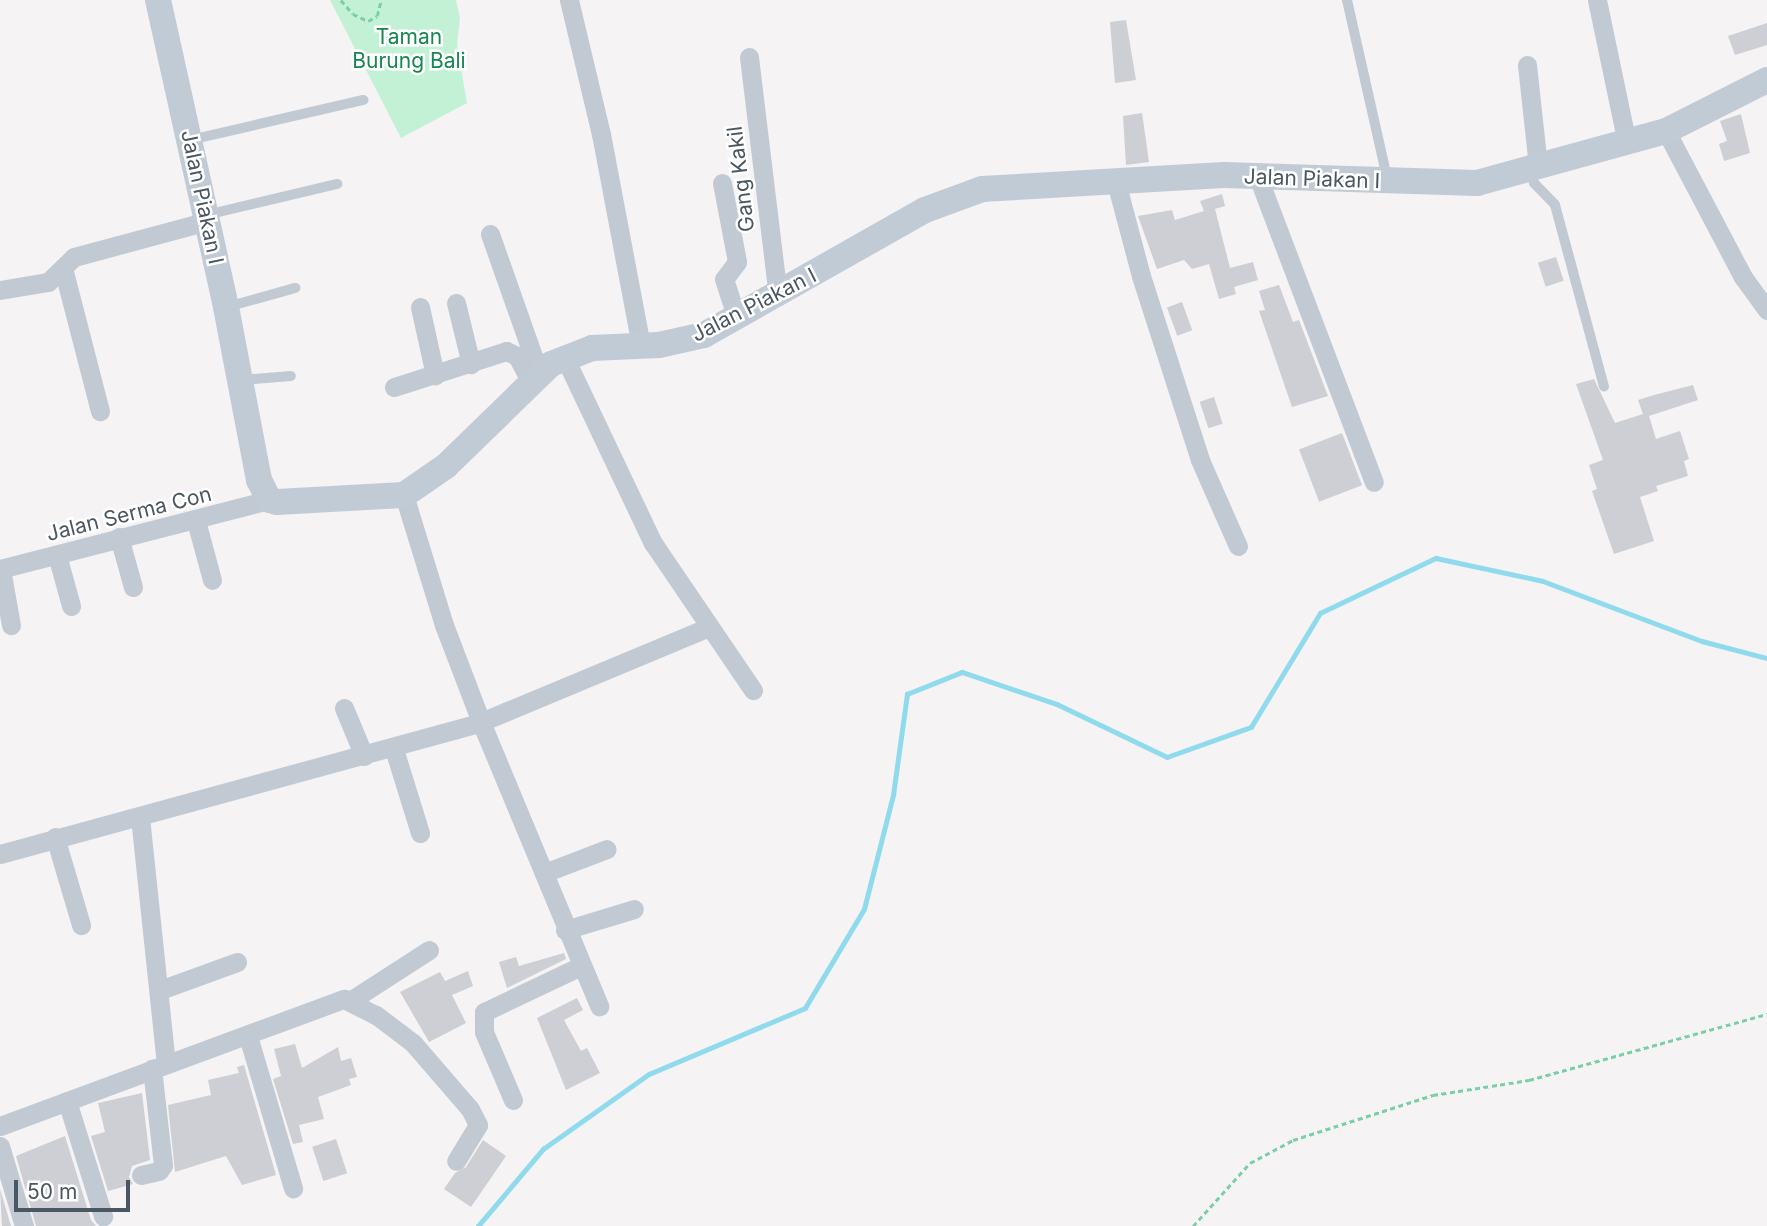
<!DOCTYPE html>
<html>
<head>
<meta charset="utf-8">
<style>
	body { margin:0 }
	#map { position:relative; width:1767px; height:1226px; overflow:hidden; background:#f5f3f3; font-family:Inter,sans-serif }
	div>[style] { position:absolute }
	.green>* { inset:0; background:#c3f1d5 }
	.stream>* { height:4.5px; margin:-2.25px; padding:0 2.25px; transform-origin:2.25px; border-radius:2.25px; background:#90daee }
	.building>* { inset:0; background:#cdcfd5; transform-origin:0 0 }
	.path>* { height:2.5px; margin-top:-1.25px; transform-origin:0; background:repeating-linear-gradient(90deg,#7ad0a6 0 5px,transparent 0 8.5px) }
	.lane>* { height:10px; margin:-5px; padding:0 5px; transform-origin:5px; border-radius:5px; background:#c1cad2 }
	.street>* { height:19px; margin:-9.5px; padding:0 9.5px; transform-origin:9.5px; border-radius:9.5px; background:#c1cad2 }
	.secondary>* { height:26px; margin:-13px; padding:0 13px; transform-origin:13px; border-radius:13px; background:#c1cbd6 }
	span { translate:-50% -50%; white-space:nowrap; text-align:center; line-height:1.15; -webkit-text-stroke:5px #fff; paint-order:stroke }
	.park-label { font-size:21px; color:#17864f }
	.street-label { font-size:21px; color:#4a5661 }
	.scale { position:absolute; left:14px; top:1180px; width:116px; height:32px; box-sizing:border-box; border:4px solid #4a5661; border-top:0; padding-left:9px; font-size:21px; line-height:24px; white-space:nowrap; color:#4a5661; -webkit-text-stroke:5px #fff; paint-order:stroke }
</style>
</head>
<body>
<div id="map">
	<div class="green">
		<div style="clip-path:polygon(330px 0,456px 0,460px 18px,457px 45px,467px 103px,401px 138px)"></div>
	</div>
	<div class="stream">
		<div style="left:478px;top:1226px;width:101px;rotate:-49.8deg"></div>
		<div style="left:543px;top:1149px;width:130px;rotate:-35.3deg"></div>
		<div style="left:649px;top:1074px;width:169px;rotate:-22.9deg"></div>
		<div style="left:805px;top:1008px;width:115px;rotate:-59.2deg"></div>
		<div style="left:864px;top:909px;width:118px;rotate:-75.7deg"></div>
		<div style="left:893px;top:795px;width:102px;rotate:-82.1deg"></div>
		<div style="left:907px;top:694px;width:59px;rotate:-21.8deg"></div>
		<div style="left:962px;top:672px;width:100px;rotate:18.6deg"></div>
		<div style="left:1057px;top:704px;width:122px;rotate:25.7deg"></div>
		<div style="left:1167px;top:757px;width:89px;rotate:-19.7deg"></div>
		<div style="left:1251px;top:727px;width:133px;rotate:-58.8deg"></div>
		<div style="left:1320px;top:613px;width:128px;rotate:-25.4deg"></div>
		<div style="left:1436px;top:558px;width:109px;rotate:12.1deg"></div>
		<div style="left:1543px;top:581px;width:170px;rotate:20.7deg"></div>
		<div style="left:1702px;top:641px;width:67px;rotate:14.7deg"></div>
	</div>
	<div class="building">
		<div style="clip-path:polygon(1126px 20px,1136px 80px,1115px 83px,1110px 22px)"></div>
		<div style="clip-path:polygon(1767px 23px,1767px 45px,1735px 55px,1728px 36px)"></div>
		<div style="clip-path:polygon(1142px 113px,1149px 162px,1126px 165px,1123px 116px)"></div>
		<div style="clip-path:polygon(1741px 114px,1750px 153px,1724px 161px,1719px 144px,1727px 141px,1720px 121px)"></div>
		<div style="clip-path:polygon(1222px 194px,1225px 206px,1215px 209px,1230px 268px,1253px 262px,1258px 280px,1234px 287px,1236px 294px,1219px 299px,1209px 264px,1192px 269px,1184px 260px,1157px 269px,1138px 216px,1172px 210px,1175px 220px,1204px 211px,1200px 201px)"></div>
		<div style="left:1556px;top:257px;width:25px;height:19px;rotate:72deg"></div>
		<div style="clip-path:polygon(1279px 285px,1293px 322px,1299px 320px,1328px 396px,1292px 407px,1259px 311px,1265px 310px,1259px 291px)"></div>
		<div style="left:1182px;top:302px;width:30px;height:16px;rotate:70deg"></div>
		<div style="clip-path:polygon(1594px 379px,1615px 423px,1643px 414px,1638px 400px,1654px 395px,1693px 385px,1698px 400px,1649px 416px,1656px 439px,1680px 431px,1689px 459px,1684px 461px,1688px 476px,1656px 486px,1658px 491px,1640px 497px,1654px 541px,1614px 554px,1592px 491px,1597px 489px,1589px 465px,1603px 460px,1576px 384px)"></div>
		<div style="left:1214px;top:397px;width:28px;height:15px;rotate:72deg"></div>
		<div style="left:1342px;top:433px;width:56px;height:46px;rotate:69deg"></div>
		<div style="clip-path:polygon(564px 953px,566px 959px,507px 988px,499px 962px,516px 957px,519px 966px)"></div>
		<div style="clip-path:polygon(468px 971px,473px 986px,452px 995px,466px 1023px,429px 1042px,400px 992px,440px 972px,445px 981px)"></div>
		<div style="clip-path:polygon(577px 998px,583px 1010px,564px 1020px,581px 1051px,587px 1048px,600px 1073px,566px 1090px,537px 1018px)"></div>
		<div style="clip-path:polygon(295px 1044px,302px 1068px,338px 1047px,341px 1061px,351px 1058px,357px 1077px,349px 1079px,351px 1085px,318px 1097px,324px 1119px,299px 1125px,303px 1142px,293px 1144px,273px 1079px,281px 1076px,274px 1049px)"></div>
		<div style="clip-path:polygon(244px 1065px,276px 1175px,242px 1185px,226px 1156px,175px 1172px,168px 1105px,211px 1095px,208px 1080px,239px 1073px,237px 1067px)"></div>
		<div style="clip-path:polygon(142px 1093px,150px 1160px,132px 1166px,129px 1177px,133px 1184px,108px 1191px,91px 1136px,105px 1132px,98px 1103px)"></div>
		<div style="clip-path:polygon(65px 1136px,91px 1220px,96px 1226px,36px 1226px,16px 1156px)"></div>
		<div style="left:336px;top:1139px;width:36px;height:25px;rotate:72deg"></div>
		<div style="clip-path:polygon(483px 1140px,506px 1156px,471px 1207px,444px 1189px,455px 1173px,466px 1167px)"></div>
		<div style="clip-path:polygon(0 1189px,11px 1226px,2px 1226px)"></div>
	</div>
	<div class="path">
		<div style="left:341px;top:0;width:18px;rotate:49deg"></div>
		<div style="left:353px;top:14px;width:17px;rotate:25deg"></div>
		<div style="left:368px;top:21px;width:10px;rotate:-29deg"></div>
		<div style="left:377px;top:16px;width:16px;rotate:-76deg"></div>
		<div style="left:1193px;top:1226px;width:85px;rotate:-47.9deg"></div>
		<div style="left:1250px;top:1163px;width:49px;rotate:-28.1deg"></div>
		<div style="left:1293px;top:1140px;width:147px;rotate:-17.8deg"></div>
		<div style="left:1433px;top:1095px;width:97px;rotate:-8.9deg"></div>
		<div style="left:1529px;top:1080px;width:247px;rotate:-15.5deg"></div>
	</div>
	<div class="lane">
		<div style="left:1347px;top:0;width:182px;rotate:77.3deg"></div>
		<div style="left:190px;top:140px;width:178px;rotate:-13deg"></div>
		<div style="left:1529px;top:170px;width:14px;rotate:69deg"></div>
		<div style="left:1534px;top:183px;width:30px;rotate:46deg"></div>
		<div style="left:1555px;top:205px;width:188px;rotate:74.9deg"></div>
		<div style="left:206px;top:215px;width:135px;rotate:-13.3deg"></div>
		<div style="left:227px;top:307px;width:71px;rotate:-15.6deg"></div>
		<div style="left:241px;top:380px;width:50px;rotate:-4.6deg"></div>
	</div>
	<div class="street">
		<div style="left:569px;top:0;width:138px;rotate:76.6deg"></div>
		<div style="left:601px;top:134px;width:215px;rotate:79.3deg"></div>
		<div style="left:1597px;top:0;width:147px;rotate:78.2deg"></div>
		<div style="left:749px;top:57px;width:241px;rotate:83.1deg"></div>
		<div style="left:1527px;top:65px;width:103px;rotate:83.8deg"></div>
		<div style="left:1666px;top:131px;width:165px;rotate:62.2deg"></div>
		<div style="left:1743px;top:277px;width:41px;rotate:54deg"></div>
		<div style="left:1258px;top:177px;width:326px;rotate:69.2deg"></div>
		<div style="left:1116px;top:182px;width:97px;rotate:75.1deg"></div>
		<div style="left:1141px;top:276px;width:193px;rotate:72.2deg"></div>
		<div style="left:1200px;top:460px;width:94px;rotate:66.2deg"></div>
		<div style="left:722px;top:183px;width:80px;rotate:79.2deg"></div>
		<div style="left:737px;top:262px;width:21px;rotate:127deg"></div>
		<div style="left:724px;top:279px;width:40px;rotate:72deg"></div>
		<div style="left:490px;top:234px;width:147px;rotate:70.6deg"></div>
		<div style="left:63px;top:268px;width:148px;rotate:75.5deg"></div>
		<div style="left:0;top:290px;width:49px;rotate:-9.5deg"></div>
		<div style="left:48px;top:282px;width:36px;rotate:-44deg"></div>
		<div style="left:74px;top:257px;width:138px;rotate:-15.1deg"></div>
		<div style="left:456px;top:303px;width:63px;rotate:76.2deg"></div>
		<div style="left:420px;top:307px;width:70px;rotate:77.6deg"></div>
		<div style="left:565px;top:358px;width:205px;rotate:64.6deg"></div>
		<div style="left:653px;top:543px;width:178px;rotate:55.8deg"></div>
		<div style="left:394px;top:387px;width:118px;rotate:-17.8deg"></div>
		<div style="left:506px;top:351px;width:12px;rotate:24deg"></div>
		<div style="left:517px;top:356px;width:27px;rotate:62deg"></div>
		<div style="left:404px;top:495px;width:136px;rotate:72.9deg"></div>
		<div style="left:444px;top:625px;width:104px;rotate:69.1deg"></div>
		<div style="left:481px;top:722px;width:308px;rotate:67.4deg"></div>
		<div style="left:196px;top:521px;width:61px;rotate:74.8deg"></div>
		<div style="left:119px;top:537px;width:52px;rotate:74.4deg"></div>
		<div style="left:57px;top:555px;width:53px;rotate:74.6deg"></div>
		<div style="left:0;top:569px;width:278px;rotate:-14.4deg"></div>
		<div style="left:1px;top:569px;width:57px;rotate:79.9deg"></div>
		<div style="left:344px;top:708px;width:52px;rotate:67.4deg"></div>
		<div style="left:394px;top:749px;width:88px;rotate:72.8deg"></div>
		<div style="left:140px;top:817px;width:248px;rotate:84deg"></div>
		<div style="left:55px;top:837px;width:92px;rotate:73.5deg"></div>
		<div style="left:0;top:854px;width:499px;rotate:-15.3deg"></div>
		<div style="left:481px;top:722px;width:247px;rotate:-22.6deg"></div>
		<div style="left:544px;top:873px;width:67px;rotate:-20.9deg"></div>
		<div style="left:565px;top:930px;width:72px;rotate:-16.9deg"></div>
		<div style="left:160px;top:990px;width:82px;rotate:-20deg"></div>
		<div style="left:350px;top:1001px;width:94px;rotate:-32.8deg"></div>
		<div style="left:248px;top:1036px;width:159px;rotate:73.5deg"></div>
		<div style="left:513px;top:1100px;width:74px;rotate:-113.1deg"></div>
		<div style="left:484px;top:1032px;width:20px;rotate:-90deg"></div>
		<div style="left:484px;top:1012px;width:107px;rotate:-25.4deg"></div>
		<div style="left:67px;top:1101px;width:121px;rotate:72.6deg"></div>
		<div style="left:0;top:1126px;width:367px;rotate:-20.3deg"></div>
		<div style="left:344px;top:999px;width:36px;rotate:27deg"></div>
		<div style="left:376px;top:1015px;width:46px;rotate:37.1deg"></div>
		<div style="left:413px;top:1043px;width:87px;rotate:49.2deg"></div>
		<div style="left:470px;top:1109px;width:18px;rotate:63deg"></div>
		<div style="left:478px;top:1125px;width:42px;rotate:121.4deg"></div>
		<div style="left:0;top:1146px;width:84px;rotate:73.3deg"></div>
		<div style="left:141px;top:1175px;width:18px;rotate:-13deg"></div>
		<div style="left:159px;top:1171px;width:7px;rotate:-56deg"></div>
		<div style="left:163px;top:1165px;width:97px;rotate:-96.5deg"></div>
	</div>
	<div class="secondary">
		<div style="left:158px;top:0;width:314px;rotate:77.5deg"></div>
		<div style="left:226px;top:307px;width:176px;rotate:79.2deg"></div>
		<div style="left:259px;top:480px;width:22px;rotate:63deg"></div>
		<div style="left:269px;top:500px;width:8px;rotate:14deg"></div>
		<div style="left:277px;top:502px;width:127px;rotate:-3.2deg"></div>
		<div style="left:404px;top:495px;width:51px;rotate:-34.6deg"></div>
		<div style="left:446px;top:466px;width:146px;rotate:-44.2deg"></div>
		<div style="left:551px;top:364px;width:44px;rotate:-21.3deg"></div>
		<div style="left:592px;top:348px;width:67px;rotate:-2.6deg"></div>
		<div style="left:659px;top:345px;width:46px;rotate:-12.5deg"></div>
		<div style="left:704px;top:335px;width:254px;rotate:-29.5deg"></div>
		<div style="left:925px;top:210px;width:61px;rotate:-20.2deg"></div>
		<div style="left:982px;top:189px;width:242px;rotate:-3.3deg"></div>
		<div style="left:1224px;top:175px;width:253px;rotate:1.8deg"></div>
		<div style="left:1477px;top:183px;width:196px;rotate:-15.4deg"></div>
		<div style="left:1666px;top:131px;width:113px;rotate:-26.8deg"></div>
	</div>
	<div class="park-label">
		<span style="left:409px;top:49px">Taman<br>Burung Bali</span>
	</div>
	<div class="street-label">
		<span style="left:741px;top:179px;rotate:-97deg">Gang Kakil</span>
		<span style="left:1312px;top:179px;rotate:2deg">Jalan Piakan I</span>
		<span style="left:202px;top:197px;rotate:78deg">Jalan Piakan I</span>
		<span style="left:754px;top:305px;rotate:-27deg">Jalan Piakan I</span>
		<span style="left:129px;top:514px;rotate:-14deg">Jalan Serma Con</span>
	</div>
	<div class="scale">50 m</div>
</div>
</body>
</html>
